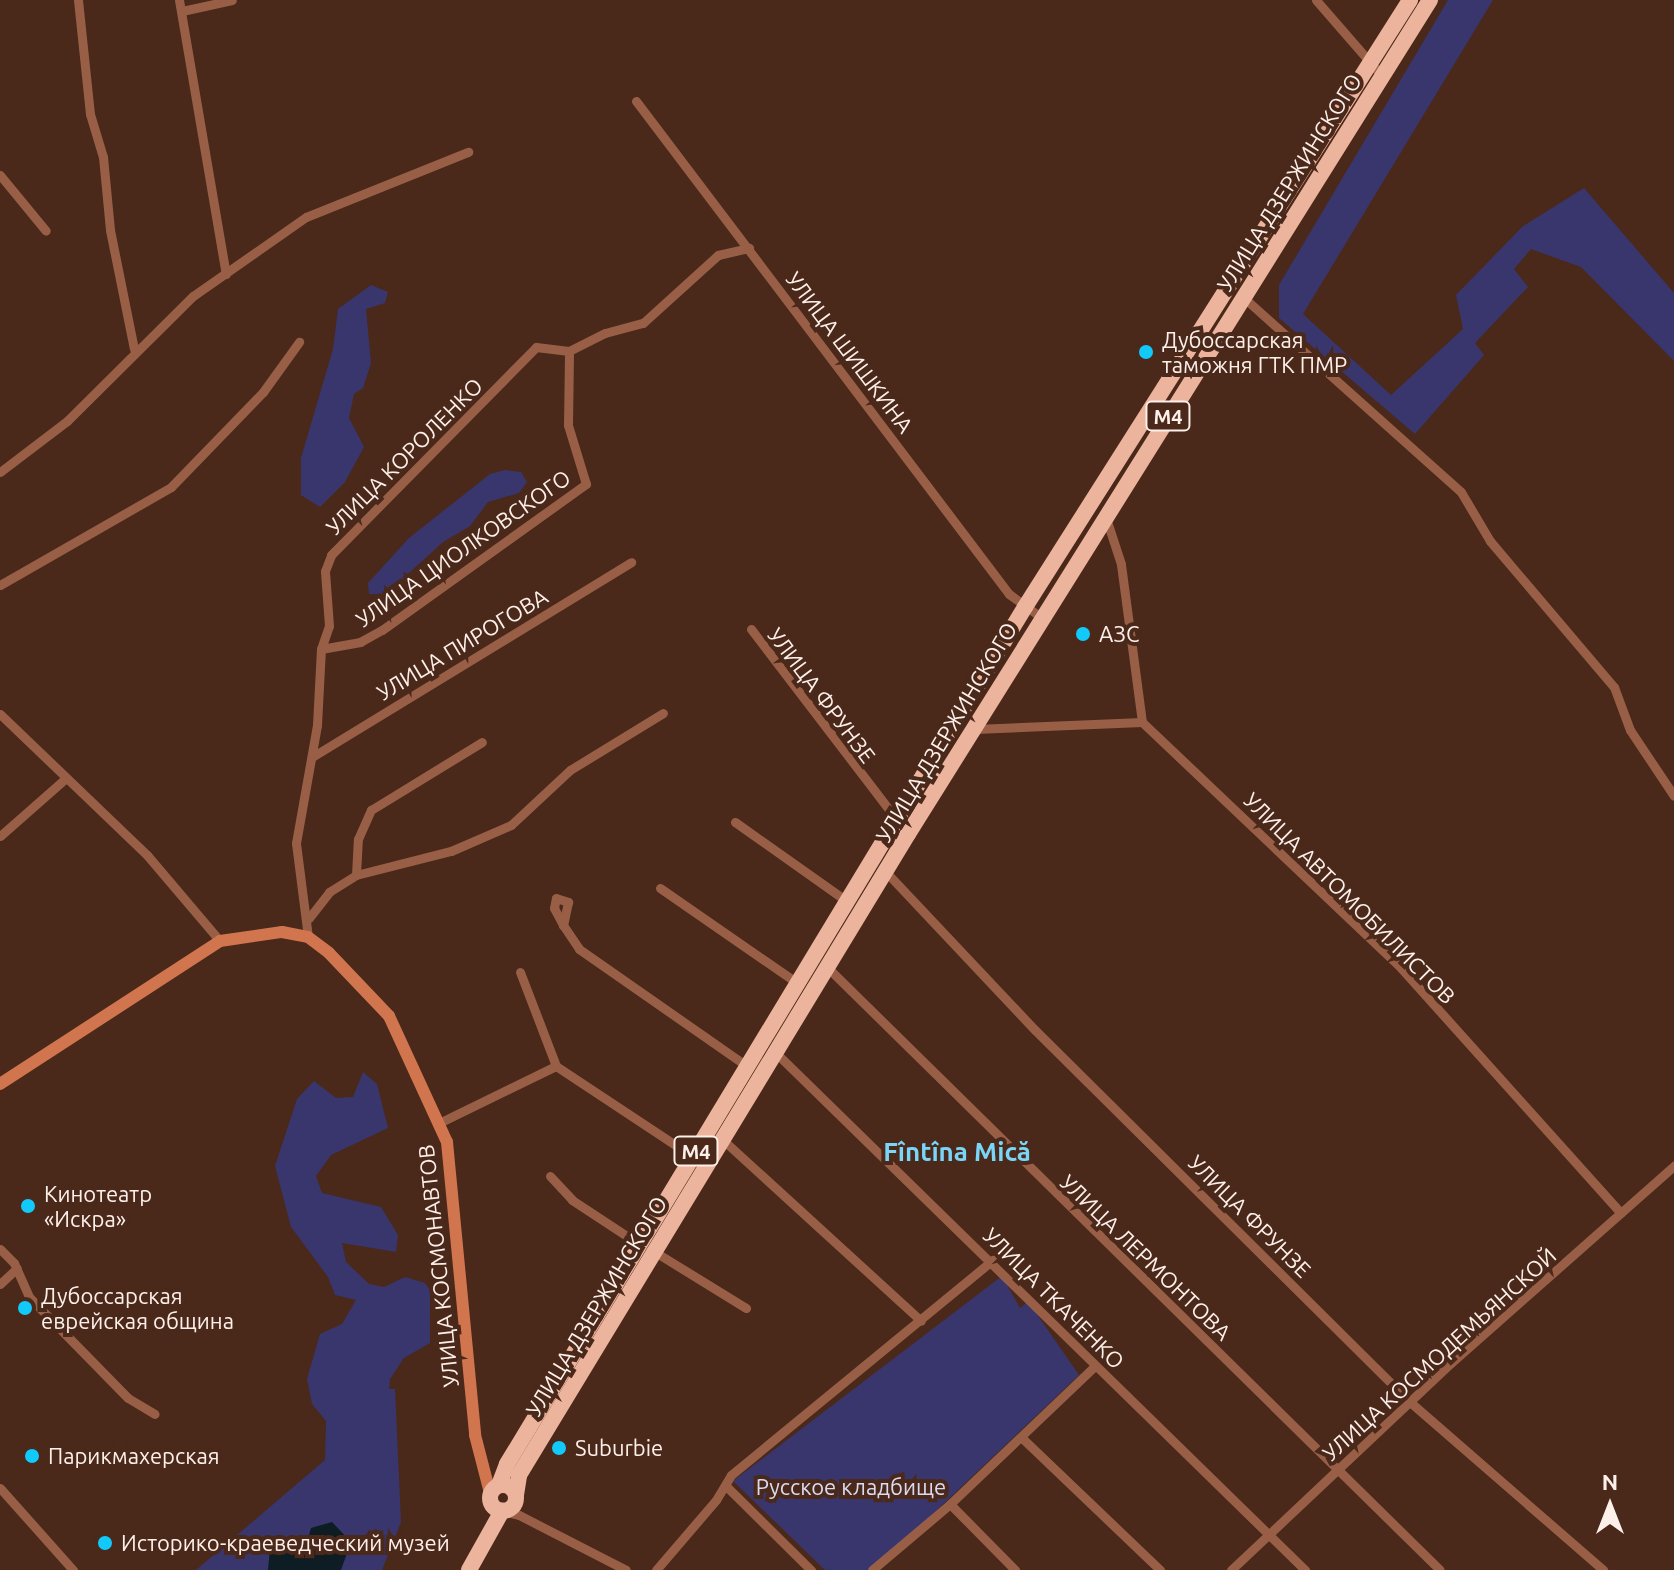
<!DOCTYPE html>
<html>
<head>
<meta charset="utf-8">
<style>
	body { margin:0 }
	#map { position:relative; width:1674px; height:1570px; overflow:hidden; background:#4a281a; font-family:Ubuntu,sans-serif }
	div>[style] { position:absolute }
	.green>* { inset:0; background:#39366d }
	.water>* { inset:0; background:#0d1d23 }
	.street>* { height:9px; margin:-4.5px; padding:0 4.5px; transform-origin:4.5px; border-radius:4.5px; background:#985f46 }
	.secondary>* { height:12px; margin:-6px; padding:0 6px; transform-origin:6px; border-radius:6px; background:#d0754e }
	.highway>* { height:16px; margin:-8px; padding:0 8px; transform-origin:8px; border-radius:8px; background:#ecb49c }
	.highway>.ring { margin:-8px; padding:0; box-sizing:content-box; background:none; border:16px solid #ecb49c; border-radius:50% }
	.dots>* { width:22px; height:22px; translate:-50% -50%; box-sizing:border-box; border:4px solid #4a281a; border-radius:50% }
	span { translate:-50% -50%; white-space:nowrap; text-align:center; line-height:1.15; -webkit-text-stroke:8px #4a281a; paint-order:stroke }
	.shield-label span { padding:2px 6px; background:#4a281a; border:2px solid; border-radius:6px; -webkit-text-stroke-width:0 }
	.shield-label { font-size:20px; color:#fdf0ea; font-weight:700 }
	.street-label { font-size:22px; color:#fdf0ea }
	.poi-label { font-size:22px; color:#fdf0ea }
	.left { translate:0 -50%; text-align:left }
	.park-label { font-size:22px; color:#dadbf2 }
	.quarter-label { font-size:26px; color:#79d6f7; font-weight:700 }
	.north { position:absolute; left:1570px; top:1466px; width:80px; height:80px; -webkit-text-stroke:6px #4a281a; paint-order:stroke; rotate:0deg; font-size:22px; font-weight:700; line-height:32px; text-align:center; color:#fdf0ea }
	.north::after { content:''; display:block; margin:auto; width:28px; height:36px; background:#fdf0ea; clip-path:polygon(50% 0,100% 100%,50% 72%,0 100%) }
</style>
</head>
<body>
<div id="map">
	<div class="green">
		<div style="clip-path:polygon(1448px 0,1493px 0,1303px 314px,1391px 395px,1463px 329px,1456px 295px,1523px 226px,1584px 188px,1674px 293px,1674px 361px,1581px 267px,1531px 249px,1514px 269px,1528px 287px,1475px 343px,1484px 355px,1415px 434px,1279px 318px,1279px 285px)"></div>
		<div style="clip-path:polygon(371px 285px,388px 292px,385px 303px,366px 309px,371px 363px,363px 388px,354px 394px,349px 418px,364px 447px,345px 482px,320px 507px,301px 495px,301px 458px,333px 349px,338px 309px)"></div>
		<div style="clip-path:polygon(505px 470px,521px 472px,527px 482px,519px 493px,488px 502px,470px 526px,443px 542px,386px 594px,369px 594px,368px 583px,409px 538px,490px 474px)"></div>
		<div style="clip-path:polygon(363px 1072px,377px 1084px,388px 1128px,331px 1155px,316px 1176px,322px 1193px,381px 1207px,398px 1235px,396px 1252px,342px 1243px,346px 1262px,369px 1284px,384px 1287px,405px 1277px,425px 1283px,430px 1290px,430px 1343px,404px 1358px,390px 1379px,389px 1389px,395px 1389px,401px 1522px,382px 1570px,196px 1570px,325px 1460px,326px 1421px,312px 1404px,307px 1379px,320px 1334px,342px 1324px,356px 1300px,335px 1295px,328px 1277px,291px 1227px,275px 1166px,297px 1099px,314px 1081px,336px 1098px,353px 1097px)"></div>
		<div style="clip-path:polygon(1002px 1276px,1020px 1308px,1026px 1303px,1034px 1310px,1079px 1375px,901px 1544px,867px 1570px,825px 1570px,733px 1481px)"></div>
	</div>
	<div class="water">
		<div style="clip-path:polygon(332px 1522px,351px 1542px,341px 1570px,268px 1570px,270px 1548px,307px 1542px,311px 1528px)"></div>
	</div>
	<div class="street">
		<div style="left:78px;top:0;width:115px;rotate:84deg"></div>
		<div style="left:90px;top:114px;width:45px;rotate:73.2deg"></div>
		<div style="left:103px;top:157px;width:73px;rotate:84.5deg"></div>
		<div style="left:110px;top:230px;width:121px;rotate:78.6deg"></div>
		<div style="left:179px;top:0;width:278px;rotate:80.3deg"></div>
		<div style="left:1316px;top:0;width:101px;rotate:49deg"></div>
		<div style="left:182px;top:11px;width:51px;rotate:-12.4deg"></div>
		<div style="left:636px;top:101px;width:618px;rotate:52.89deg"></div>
		<div style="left:1009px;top:594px;width:39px;rotate:36deg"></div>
		<div style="left:0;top:175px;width:72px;rotate:50.6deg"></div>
		<div style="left:1243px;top:297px;width:292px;rotate:41.8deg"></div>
		<div style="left:1461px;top:492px;width:57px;rotate:59.4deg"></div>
		<div style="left:1490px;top:541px;width:192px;rotate:49.7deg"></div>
		<div style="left:1614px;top:687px;width:46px;rotate:69.6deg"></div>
		<div style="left:1630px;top:730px;width:79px;rotate:56.3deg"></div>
		<div style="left:0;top:472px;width:84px;rotate:-37.3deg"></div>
		<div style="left:67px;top:421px;width:177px;rotate:-44.8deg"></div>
		<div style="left:193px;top:296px;width:138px;rotate:-35deg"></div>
		<div style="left:306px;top:217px;width:175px;rotate:-21.9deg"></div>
		<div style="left:0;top:585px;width:197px;rotate:-29.8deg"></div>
		<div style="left:171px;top:487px;width:132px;rotate:-45.9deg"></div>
		<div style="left:263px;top:392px;width:62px;rotate:-54.2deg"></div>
		<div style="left:751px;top:629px;width:240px;rotate:52.6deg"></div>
		<div style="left:321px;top:649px;width:40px;rotate:-10deg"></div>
		<div style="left:360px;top:642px;width:25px;rotate:-29deg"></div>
		<div style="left:382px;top:630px;width:251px;rotate:-35.6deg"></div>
		<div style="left:586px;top:484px;width:62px;rotate:-107deg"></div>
		<div style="left:568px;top:425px;width:74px;rotate:-89.2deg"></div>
		<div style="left:0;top:714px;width:204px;rotate:43.8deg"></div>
		<div style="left:147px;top:855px;width:113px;rotate:49.7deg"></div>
		<div style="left:1142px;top:722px;width:357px;rotate:43.5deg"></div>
		<div style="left:1401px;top:968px;width:329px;rotate:48.1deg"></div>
		<div style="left:975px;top:729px;width:167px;rotate:-2.4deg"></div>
		<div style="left:1142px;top:722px;width:159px;rotate:-97.6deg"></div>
		<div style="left:1121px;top:564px;width:48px;rotate:-108.1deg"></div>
		<div style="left:312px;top:757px;width:374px;rotate:-31.4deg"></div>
		<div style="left:735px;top:822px;width:138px;rotate:35.3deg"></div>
		<div style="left:0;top:836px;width:88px;rotate:-41.3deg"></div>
		<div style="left:886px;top:872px;width:217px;rotate:46.7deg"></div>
		<div style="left:1035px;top:1030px;width:528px;rotate:44.77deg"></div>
		<div style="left:1410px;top:1402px;width:256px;rotate:41deg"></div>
		<div style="left:356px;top:875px;width:36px;rotate:-87deg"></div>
		<div style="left:358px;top:839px;width:32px;rotate:-66deg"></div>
		<div style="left:371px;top:810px;width:130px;rotate:-31.5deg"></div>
		<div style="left:660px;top:888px;width:167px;rotate:34.7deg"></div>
		<div style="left:309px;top:918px;width:33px;rotate:-52deg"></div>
		<div style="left:329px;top:892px;width:32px;rotate:-32deg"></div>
		<div style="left:356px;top:875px;width:98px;rotate:-14.2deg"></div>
		<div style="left:451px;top:851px;width:65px;rotate:-23.4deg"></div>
		<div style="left:511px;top:825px;width:81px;rotate:-43deg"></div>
		<div style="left:570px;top:770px;width:109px;rotate:-31.5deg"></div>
		<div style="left:563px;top:925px;width:19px;rotate:-118deg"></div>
		<div style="left:554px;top:908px;width:10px;rotate:-79deg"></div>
		<div style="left:556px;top:898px;width:13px;rotate:18deg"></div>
		<div style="left:568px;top:902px;width:24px;rotate:102deg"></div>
		<div style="left:563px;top:925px;width:29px;rotate:56deg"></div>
		<div style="left:579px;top:949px;width:206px;rotate:34.9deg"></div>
		<div style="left:308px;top:937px;width:95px;rotate:-97.3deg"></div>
		<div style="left:296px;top:843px;width:120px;rotate:-79.9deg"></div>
		<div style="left:317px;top:725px;width:76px;rotate:-87deg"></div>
		<div style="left:321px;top:649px;width:24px;rotate:-71deg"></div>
		<div style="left:329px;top:626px;width:55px;rotate:-94.2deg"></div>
		<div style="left:325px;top:571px;width:17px;rotate:-69deg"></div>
		<div style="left:331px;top:555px;width:292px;rotate:-45.4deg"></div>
		<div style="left:536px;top:347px;width:33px;rotate:7deg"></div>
		<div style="left:569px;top:351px;width:40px;rotate:-26.6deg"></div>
		<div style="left:605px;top:333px;width:39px;rotate:-15deg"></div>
		<div style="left:643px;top:323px;width:101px;rotate:-42.2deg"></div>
		<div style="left:718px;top:255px;width:32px;rotate:-13deg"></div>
		<div style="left:828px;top:968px;width:858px;rotate:44.53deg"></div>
		<div style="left:520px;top:972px;width:101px;rotate:69deg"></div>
		<div style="left:776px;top:1053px;width:740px;rotate:44.34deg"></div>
		<div style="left:441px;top:1122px;width:128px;rotate:-26deg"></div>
		<div style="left:556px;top:1066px;width:163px;rotate:33.5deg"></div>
		<div style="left:723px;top:1140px;width:268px;rotate:42.4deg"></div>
		<div style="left:550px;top:1176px;width:33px;rotate:47deg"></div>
		<div style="left:572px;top:1200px;width:80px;rotate:33.3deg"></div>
		<div style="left:0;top:1249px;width:20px;rotate:45deg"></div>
		<div style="left:14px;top:1263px;width:37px;rotate:66deg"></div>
		<div style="left:29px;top:1297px;width:141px;rotate:45.6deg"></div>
		<div style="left:128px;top:1398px;width:31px;rotate:31deg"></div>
		<div style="left:655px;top:1252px;width:107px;rotate:31.6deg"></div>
		<div style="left:0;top:1284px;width:23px;rotate:-43deg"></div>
		<div style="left:1022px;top:1438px;width:191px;rotate:43.7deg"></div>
		<div style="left:726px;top:1486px;width:120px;rotate:44.7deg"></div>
		<div style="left:0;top:1488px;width:110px;rotate:48.3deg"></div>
		<div style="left:950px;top:1504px;width:93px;rotate:45.4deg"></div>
		<div style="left:502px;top:1511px;width:17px;rotate:13deg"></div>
		<div style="left:519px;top:1515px;width:120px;rotate:27.2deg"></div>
		<div style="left:656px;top:1570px;width:92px;rotate:-49.4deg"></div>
		<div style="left:716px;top:1500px;width:29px;rotate:-59deg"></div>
		<div style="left:731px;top:1475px;width:339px;rotate:-39.4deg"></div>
		<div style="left:872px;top:1570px;width:102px;rotate:-40.2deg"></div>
		<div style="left:950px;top:1504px;width:200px;rotate:-43.6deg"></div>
		<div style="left:1231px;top:1570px;width:302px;rotate:-43.3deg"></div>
		<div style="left:1451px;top:1363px;width:298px;rotate:-41.5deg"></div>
	</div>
	<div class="secondary">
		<div style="left:0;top:1084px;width:262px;rotate:-33deg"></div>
		<div style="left:220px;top:941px;width:63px;rotate:-8.3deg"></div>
		<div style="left:282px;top:932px;width:26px;rotate:11deg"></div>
		<div style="left:308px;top:937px;width:26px;rotate:37deg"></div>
		<div style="left:329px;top:953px;width:87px;rotate:46.4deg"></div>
		<div style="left:389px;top:1016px;width:139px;rotate:65.3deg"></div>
		<div style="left:447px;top:1142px;width:294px;rotate:84.5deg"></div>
		<div style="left:475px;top:1435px;width:60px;rotate:75.5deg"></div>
	</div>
	<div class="highway">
		<div class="ring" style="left:490px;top:1485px;width:10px;height:10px"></div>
		<div style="left:499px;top:1485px;width:22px;rotate:-69deg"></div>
		<div style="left:507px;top:1464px;width:1001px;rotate:-58.85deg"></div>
		<div style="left:1025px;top:607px;width:719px;rotate:-57.61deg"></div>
		<div style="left:516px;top:1495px;width:20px;rotate:-81deg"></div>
		<div style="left:519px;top:1475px;width:750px;rotate:-58.75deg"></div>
		<div style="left:908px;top:834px;width:984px;rotate:-57.96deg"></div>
		<div style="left:469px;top:1570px;width:68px;rotate:-60.8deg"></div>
	</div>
	<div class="dots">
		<div style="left:1146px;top:352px;background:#11cafa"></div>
		<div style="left:1083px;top:634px;background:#11cafa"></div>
		<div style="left:28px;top:1206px;background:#11cafa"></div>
		<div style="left:25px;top:1308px;background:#11cafa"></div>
		<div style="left:559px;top:1448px;background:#11cafa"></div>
		<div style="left:32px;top:1456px;background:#11cafa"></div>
		<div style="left:105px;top:1543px;background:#11cafa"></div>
	</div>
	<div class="shield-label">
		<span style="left:1168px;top:416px">M4</span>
		<span style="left:696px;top:1151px">M4</span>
	</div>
	<div class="street-label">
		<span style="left:1289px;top:182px;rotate:-58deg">УЛИЦА ДЗЕРЖИНСКОГО</span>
		<span style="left:850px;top:352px;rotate:53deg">УЛИЦА ШИШКИНА</span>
		<span style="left:404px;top:456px;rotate:-45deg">УЛИЦА КОРОЛЕНКО</span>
		<span style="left:463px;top:548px;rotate:-35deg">УЛИЦА ЦИОЛКОВСКОГО</span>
		<span style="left:462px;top:644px;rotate:-31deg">УЛИЦА ПИРОГОВА</span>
		<span style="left:822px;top:695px;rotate:53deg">УЛИЦА ФРУНЗЕ</span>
		<span style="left:946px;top:732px;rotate:-59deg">УЛИЦА ДЗЕРЖИНСКОГО</span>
		<span style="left:1350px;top:898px;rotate:45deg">УЛИЦА АВТОМОБИЛИСТОВ</span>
		<span style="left:1250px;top:1216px;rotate:45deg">УЛИЦА ФРУНЗЕ</span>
		<span style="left:1146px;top:1257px;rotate:44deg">УЛИЦА ЛЕРМОНТОВА</span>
		<span style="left:438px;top:1266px;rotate:-96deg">УЛИЦА КОСМОНАВТОВ</span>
		<span style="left:1054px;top:1298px;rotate:45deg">УЛИЦА ТКАЧЕНКО</span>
		<span style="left:596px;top:1306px;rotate:-59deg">УЛИЦА ДЗЕРЖИНСКОГО</span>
		<span style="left:1439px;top:1354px;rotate:-42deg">УЛИЦА КОСМОДЕМЬЯНСКОЙ</span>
	</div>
	<div class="poi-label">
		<span class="left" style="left:1162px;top:352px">Дубоссарская<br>таможня ГТК ПМР</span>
		<span class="left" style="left:1099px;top:634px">АЗС</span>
		<span class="left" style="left:44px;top:1206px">Кинотеатр<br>«Искра»</span>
		<span class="left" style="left:41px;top:1308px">Дубоссарская<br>еврейская община</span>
		<span class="left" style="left:575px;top:1448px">Suburbie</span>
		<span class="left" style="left:48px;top:1456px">Парикмахерская</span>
		<span class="left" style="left:121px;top:1543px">Историко-краеведческий музей</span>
	</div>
	<div class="park-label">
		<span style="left:851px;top:1487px">Русское кладбище</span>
	</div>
	<div class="quarter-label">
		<span style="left:957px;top:1152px">Fîntîna Mică</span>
	</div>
	<div class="north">N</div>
</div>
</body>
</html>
